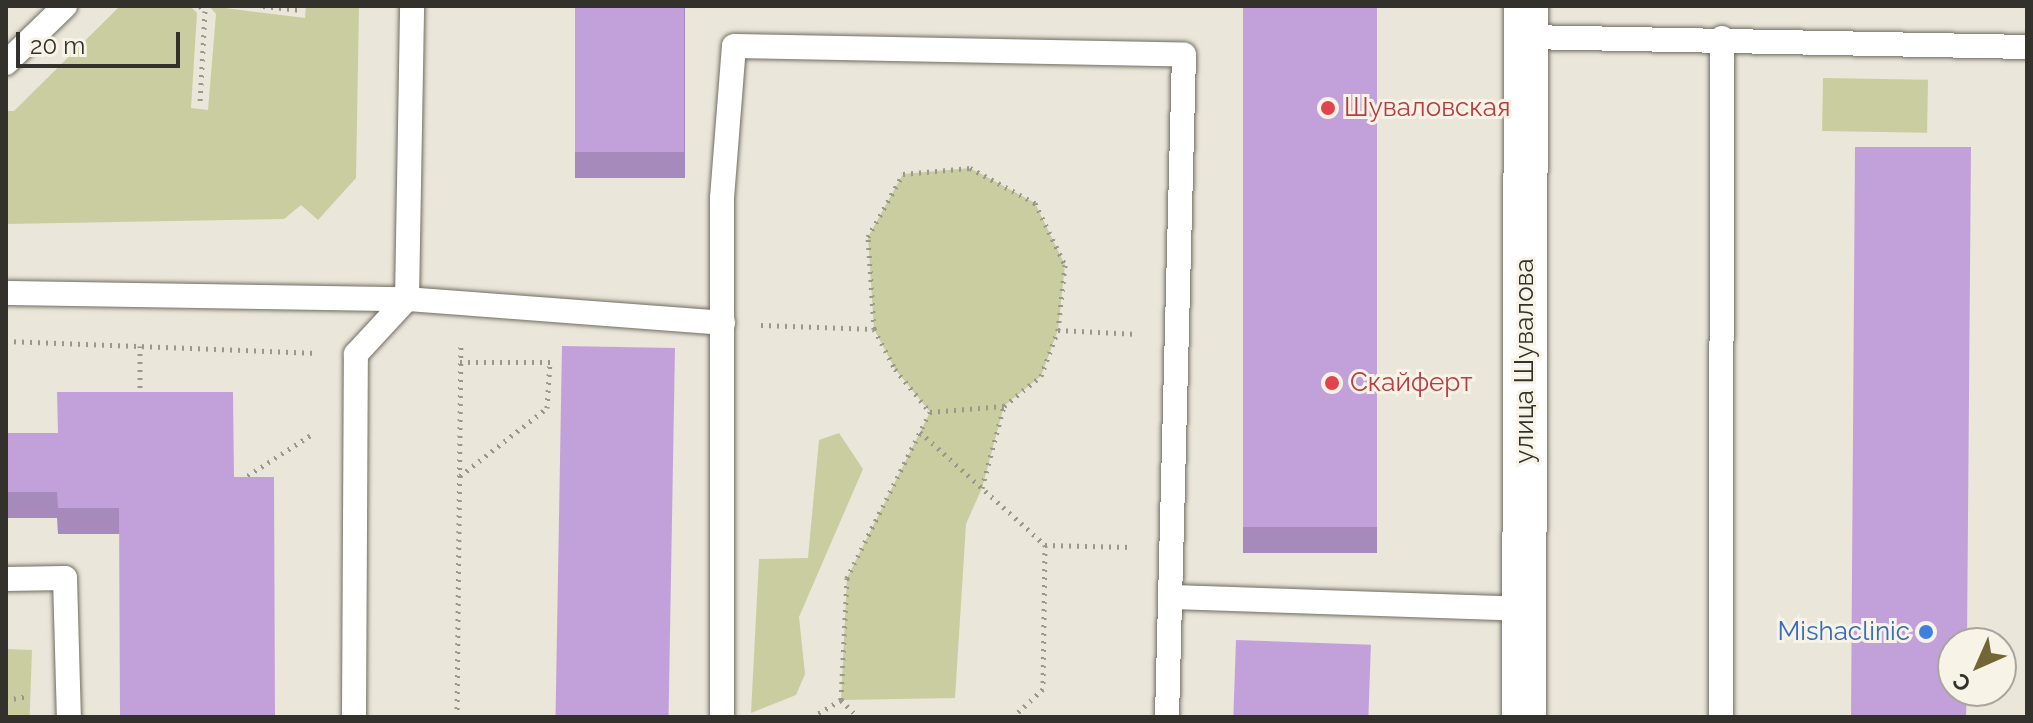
<!DOCTYPE html>
<html>
<head>
<meta charset="utf-8">
<style>
	body { margin:0 }
	#map { position:relative; width:2033px; height:723px; overflow:hidden; background:#eae6d9; font-family:Raleway,sans-serif }
	div>[style] { position:absolute }
	.green>* { inset:0; background:#cacda0; transform-origin:0 0 }
	.path>* { height:5px; margin-top:-2.5px; transform-origin:0; background:repeating-linear-gradient(90deg,#9a978d 0 2px,transparent 0 8px) }
	.roads { filter:drop-shadow(0 0 2px #706d61) drop-shadow(0 0 2px #706d61) }
	.lane>* { height:24px; margin:-12px; padding:0 12px; transform-origin:12px; border-radius:12px; background:#fff }
	.street>* { height:44px; margin:-22px; padding:0 22px; transform-origin:22px; border-radius:22px; background:#fff }
	.wall>* { inset:0; background:#a78abc; transform-origin:0 0 }
	.building>* { inset:0; background:#c2a1db; transform-origin:0 0 }
	.dots>* { width:22px; height:22px; translate:-50% -50%; box-sizing:border-box; border:4px solid #f7f3e6; border-radius:50% }
	span { translate:-50% -50%; white-space:nowrap; text-align:center; line-height:1.15; -webkit-text-stroke:6px #f7f3e6; paint-order:stroke }
	.health-label { font-size:26px; color:#be3a42 }
	.left { translate:0 -50%; text-align:left }
	.street-label { font-size:26px; color:#33312c }
	.shop-label { font-size:26px; color:#366cbe }
	.right { translate:-100% -50%; text-align:right }
	.frame { position:absolute; inset:0; border:8px solid #33312c; pointer-events:none }
	.north { position:absolute; left:1937px; top:627px; width:80px; height:80px; box-sizing:border-box; background:#f7f3e6; border:2px solid #a9a59c; border-radius:50%; rotate:225deg; font-size:22px; font-weight:700; line-height:32px; text-align:center; color:#33312c }
	.north::after { content:''; display:block; margin:auto; width:28px; height:36px; background:#726734; clip-path:polygon(50% 0,100% 100%,50% 72%,0 100%) }
	.scale { position:absolute; left:16px; top:32px; width:164px; height:36px; box-sizing:border-box; border:4px solid #33312c; border-top:0; padding-left:10px; font-size:24px; line-height:28px; white-space:nowrap; color:#33312c; -webkit-text-stroke:6px #f7f3e6; paint-order:stroke }
</style>
</head>
<body>
<div id="map">
	<div class="green">
		<div style="clip-path:polygon(120px 6px,190px 6px,197px 13px,191px 108px,208px 110px,216px 14px,209px 6px,305px 18px,306px 6px,359px 6px,356px 178px,318px 220px,301px 205px,284px 219px,6px 224px,6px 111px,14px 111px)"></div>
		<div style="left:1823px;top:78px;width:105px;height:53px;rotate:1deg"></div>
		<div style="clip-path:polygon(970px 168px,1035px 203px,1065px 265px,1058px 330px,1041px 376px,1004px 406px,982px 488px,966px 524px,955px 698px,841px 700px,847px 578px,930px 412px,895px 369px,874px 329px,868px 237px,903px 174px)"></div>
		<div style="clip-path:polygon(839px 433px,863px 469px,799px 617px,805px 674px,796px 695px,751px 713px,759px 559px,808px 558px,819px 440px)"></div>
		<div style="left:6px;top:649px;width:26px;height:68px;rotate:2deg"></div>
	</div>
	<div class="path">
		<div style="left:200px;top:6px;width:7px;rotate:45deg"></div>
		<div style="left:205px;top:11px;width:91px;rotate:93.1deg"></div>
		<div style="left:263px;top:6px;width:38px;rotate:6deg"></div>
		<div style="left:761px;top:325px;width:113px;rotate:2deg"></div>
		<div style="left:874px;top:329px;width:45px;rotate:62.3deg"></div>
		<div style="left:895px;top:369px;width:55px;rotate:50.9deg"></div>
		<div style="left:930px;top:412px;width:186px;rotate:116.6deg"></div>
		<div style="left:847px;top:578px;width:122px;rotate:92.8deg"></div>
		<div style="left:841px;top:700px;width:33px;rotate:149deg"></div>
		<div style="left:874px;top:329px;width:92px;rotate:-93.7deg"></div>
		<div style="left:868px;top:237px;width:72px;rotate:-60.9deg"></div>
		<div style="left:903px;top:174px;width:67px;rotate:-5.1deg"></div>
		<div style="left:970px;top:168px;width:74px;rotate:28.3deg"></div>
		<div style="left:1035px;top:203px;width:69px;rotate:64.2deg"></div>
		<div style="left:1065px;top:265px;width:65px;rotate:96.1deg"></div>
		<div style="left:6px;top:341px;width:311px;rotate:2.2deg"></div>
		<div style="left:140px;top:346px;width:51px;rotate:90deg"></div>
		<div style="left:930px;top:412px;width:74px;rotate:-4.6deg"></div>
		<div style="left:1004px;top:406px;width:48px;rotate:-39deg"></div>
		<div style="left:1041px;top:376px;width:49px;rotate:-69.7deg"></div>
		<div style="left:1058px;top:330px;width:80px;rotate:2.9deg"></div>
		<div style="left:920px;top:432px;width:169px;rotate:42.1deg"></div>
		<div style="left:1045px;top:545px;width:144px;rotate:90.8deg"></div>
		<div style="left:1043px;top:689px;width:41px;rotate:137deg"></div>
		<div style="left:460px;top:476px;width:110px;rotate:-38deg"></div>
		<div style="left:547px;top:408px;width:46px;rotate:-86.3deg"></div>
		<div style="left:550px;top:362px;width:90px;rotate:180deg"></div>
		<div style="left:241px;top:480px;width:87px;rotate:-32.8deg"></div>
		<div style="left:982px;top:488px;width:85px;rotate:-75deg"></div>
		<div style="left:1045px;top:545px;width:87px;rotate:1.3deg"></div>
		<div style="left:6px;top:700px;width:23px;rotate:-10deg"></div>
		<div style="left:841px;top:700px;width:24px;rotate:45deg"></div>
		<div style="left:457px;top:717px;width:374px;rotate:-89.4deg"></div>
	</div>
	<div class="roads">
		<div class="lane">
			<div style="left:1526px;top:37px;width:501px;rotate:1.14deg"></div>
			<div style="left:6px;top:63px;width:82px;rotate:-44deg"></div>
			<div style="left:6px;top:293px;width:401px;rotate:0.9deg"></div>
			<div style="left:407px;top:299px;width:317px;rotate:4.3deg"></div>
			<div style="left:6px;top:579px;width:59px;rotate:-1deg"></div>
			<div style="left:65px;top:578px;width:139px;rotate:88.4deg"></div>
			<div style="left:1170px;top:597px;width:354px;rotate:1.9deg"></div>
			<div style="left:354px;top:717px;width:363px;rotate:-89.7deg"></div>
			<div style="left:356px;top:354px;width:75px;rotate:-47.2deg"></div>
			<div style="left:407px;top:299px;width:293px;rotate:-89deg"></div>
			<div style="left:722px;top:717px;width:519px;rotate:-90deg"></div>
			<div style="left:722px;top:198px;width:152px;rotate:-85.5deg"></div>
			<div style="left:734px;top:46px;width:450px;rotate:1.1deg"></div>
			<div style="left:1184px;top:55px;width:662px;rotate:91.47deg"></div>
			<div style="left:1721px;top:717px;width:679px;rotate:-89.92deg"></div>
		</div>
		<div class="street">
			<div style="left:1524px;top:717px;width:711px;rotate:-89.84deg"></div>
		</div>
	</div>
	<div class="wall">
		<div style="left:575px;top:6px;width:110px;height:172px"></div>
		<div style="left:1243px;top:6px;width:134px;height:547px"></div>
		<div style="clip-path:polygon(6px 433px,234px 477px,119px 534px,58px 534px,57px 518px,6px 518px)"></div>
	</div>
	<div class="building">
		<div style="left:575px;top:6px;width:109px;height:146px"></div>
		<div style="left:1243px;top:6px;width:134px;height:521px"></div>
		<div style="clip-path:polygon(1855px 147px,1971px 147px,1967px 643px,1953px 643px,1953px 691px,1967px 691px,1966px 717px,1851px 717px)"></div>
		<div style="left:562px;top:346px;width:113px;height:371px;rotate:1deg"></div>
		<div style="clip-path:polygon(57px 392px,233px 392px,234px 477px,274px 477px,275px 717px,120px 717px,119px 508px,58px 508px,57px 492px,6px 492px,6px 433px,58px 433px)"></div>
		<div style="left:1236px;top:640px;width:135px;height:77px;rotate:2deg"></div>
	</div>
	<div class="dots">
		<div style="left:1328px;top:108px;background:#e0444e"></div>
		<div style="left:1332px;top:383px;background:#e0444e"></div>
		<div style="left:1926px;top:632px;background:#3f7fe0"></div>
	</div>
	<div class="health-label">
		<span class="left" style="left:1344px;top:108px">Шуваловская</span>
		<span class="left" style="left:1350px;top:383px">Скайферт</span>
	</div>
	<div class="street-label">
		<span style="left:1525px;top:361px;rotate:-90deg">улица Шувалова</span>
	</div>
	<div class="shop-label">
		<span class="right" style="left:1910px;top:632px">Mishaclinic</span>
	</div>
	<div class="frame"></div>
	<div class="north">С</div>
	<div class="scale">20 m</div>
</div>
</body>
</html>
